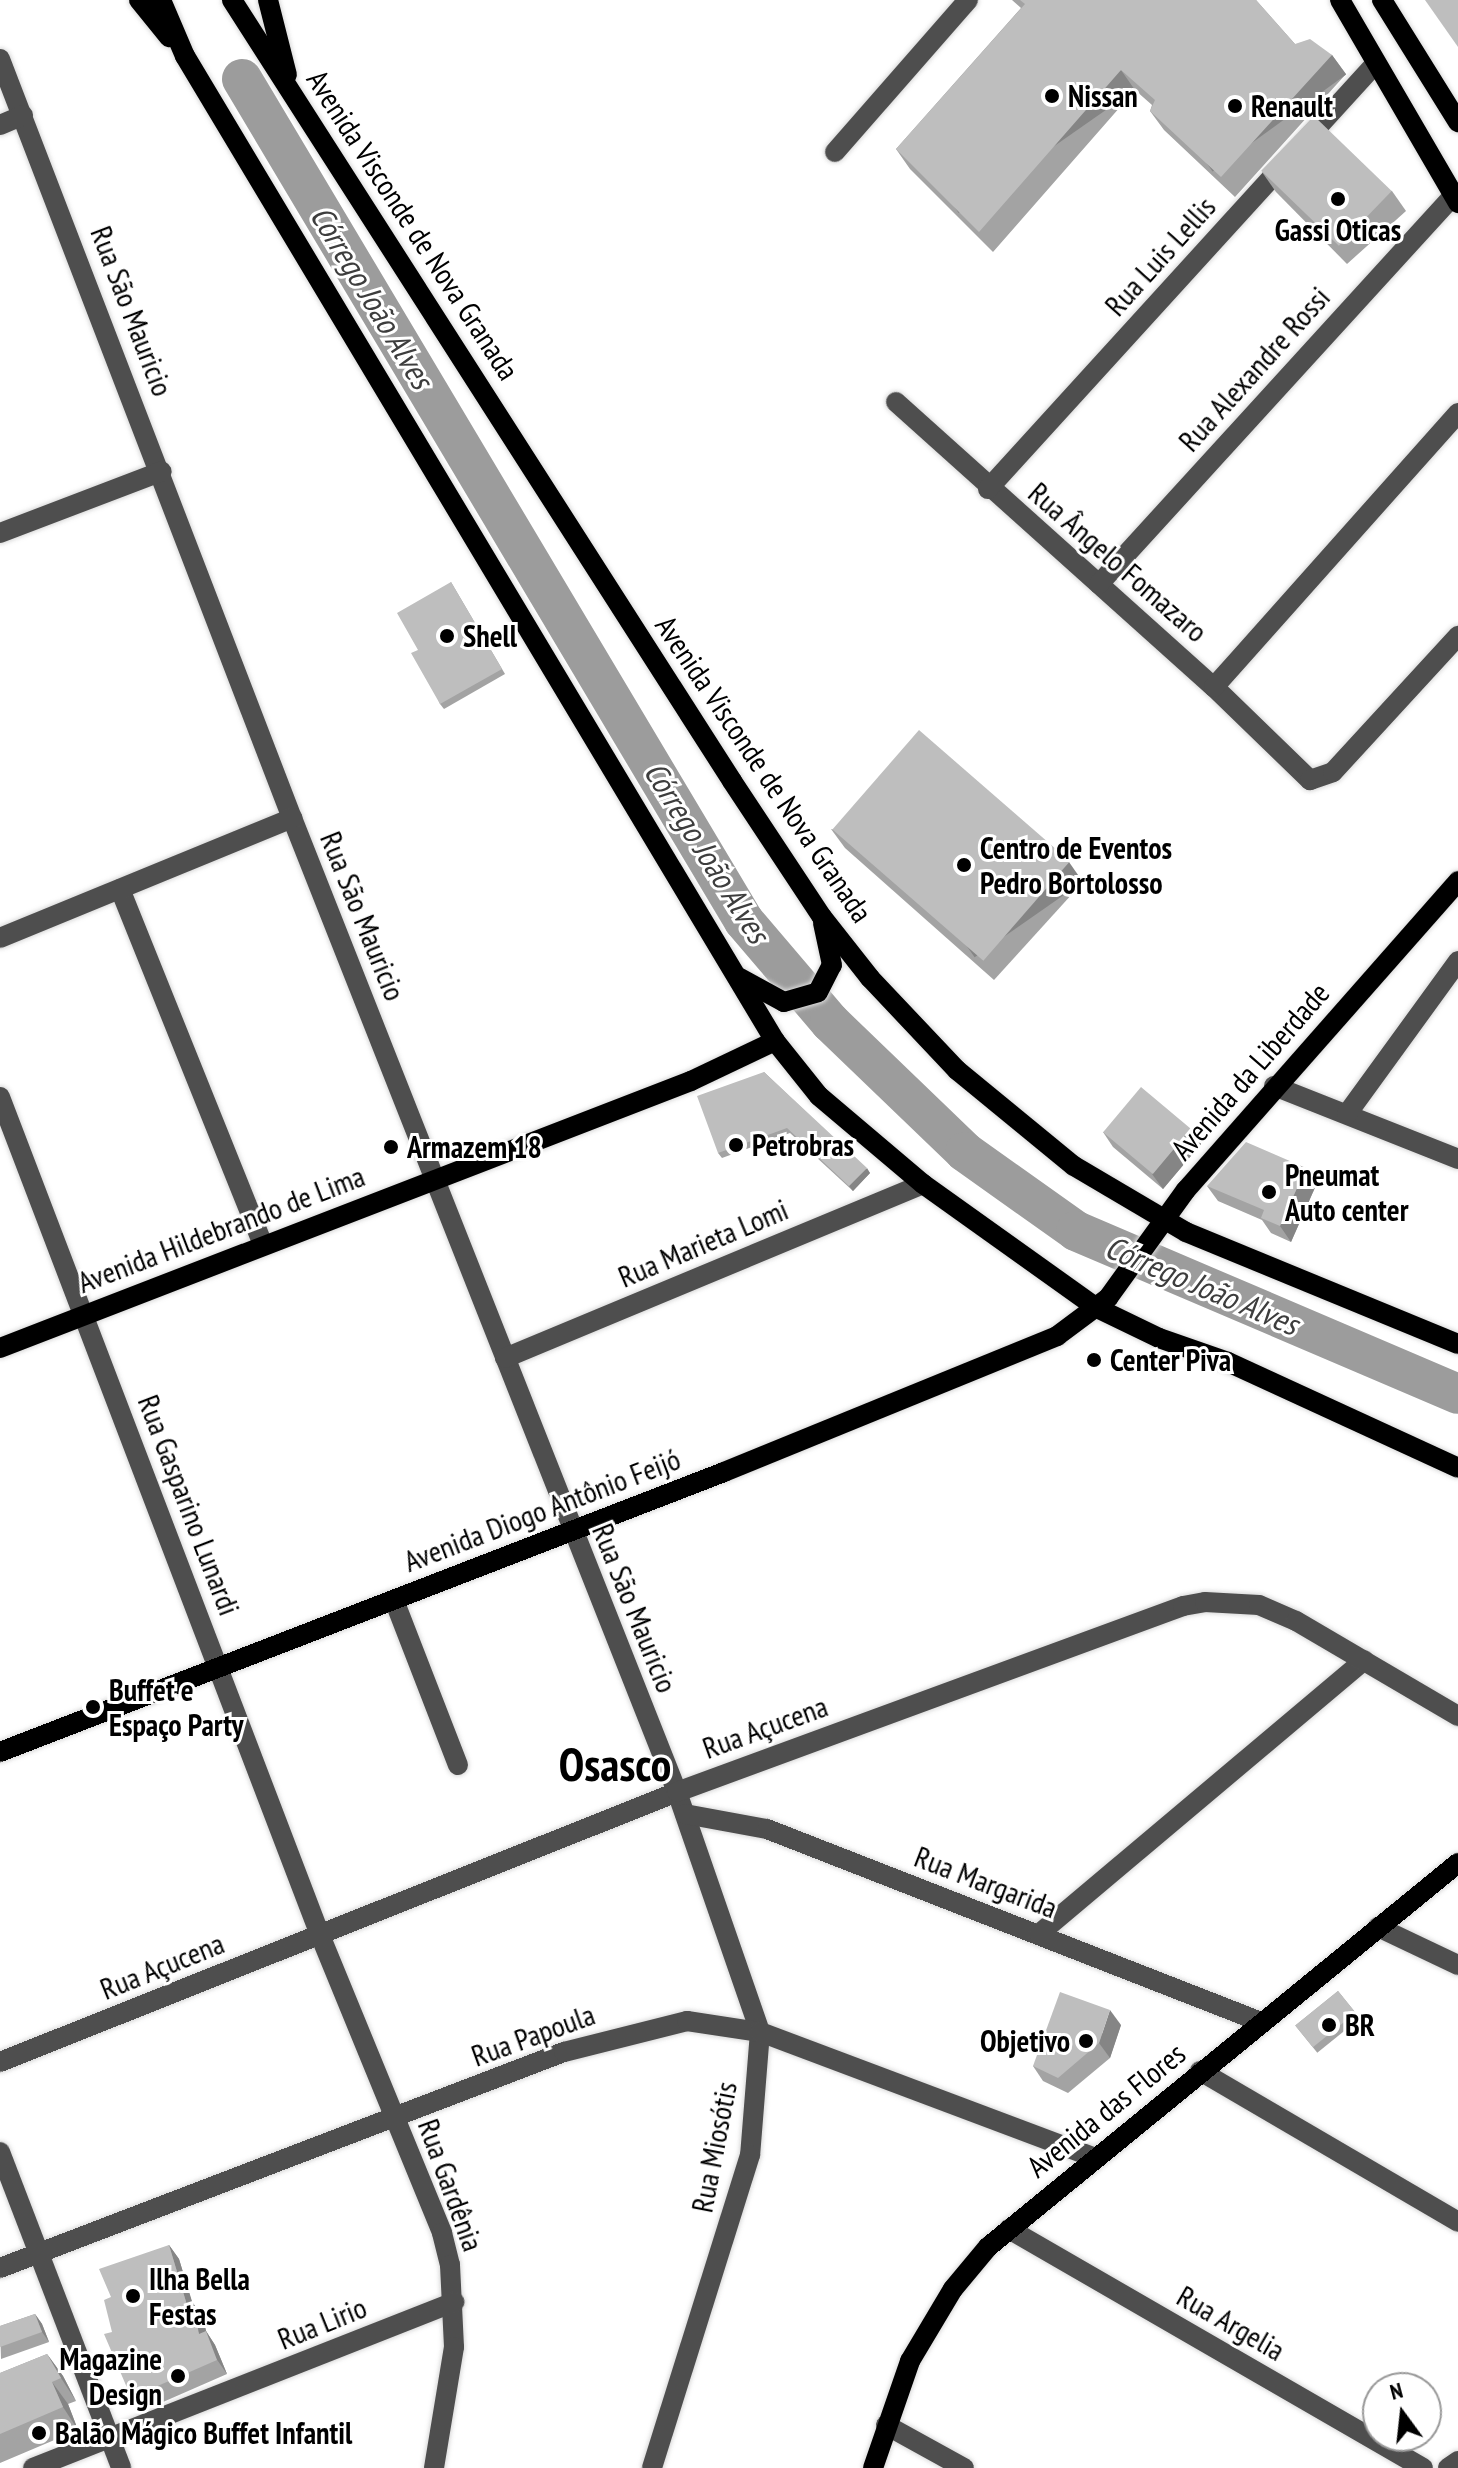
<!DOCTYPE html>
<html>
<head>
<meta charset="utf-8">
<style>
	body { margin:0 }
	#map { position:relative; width:1458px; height:2468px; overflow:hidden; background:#fff; font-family:"PT Sans Narrow",sans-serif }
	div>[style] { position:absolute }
	.river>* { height:40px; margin:-20px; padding:0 20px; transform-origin:20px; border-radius:20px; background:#9c9c9c }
	.roads { filter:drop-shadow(0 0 2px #dbdbdb) drop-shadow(0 0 2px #dbdbdb) }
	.minor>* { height:20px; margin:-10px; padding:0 10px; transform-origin:10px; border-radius:10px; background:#4e4e4e }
	.major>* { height:20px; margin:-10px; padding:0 10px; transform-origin:10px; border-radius:10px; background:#000 }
	.wall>* { inset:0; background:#a3a3a3; transform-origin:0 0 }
	.shaded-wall>* { inset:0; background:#858585; transform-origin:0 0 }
	.building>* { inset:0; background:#bebebe; transform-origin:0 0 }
	.dots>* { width:22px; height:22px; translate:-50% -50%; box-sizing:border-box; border:4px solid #fff; border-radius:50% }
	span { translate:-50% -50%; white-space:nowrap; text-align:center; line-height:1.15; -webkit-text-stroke:6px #fff; paint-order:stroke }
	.poi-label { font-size:30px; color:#000; font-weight:700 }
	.left { translate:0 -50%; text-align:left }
	.right { translate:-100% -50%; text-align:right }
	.street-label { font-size:30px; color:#000 }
	.water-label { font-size:32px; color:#3d3d3d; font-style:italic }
	.town-label { font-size:46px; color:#000; font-weight:700 }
	.north { position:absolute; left:1362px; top:2372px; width:80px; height:80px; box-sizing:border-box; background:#fff; border:2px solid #999; border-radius:50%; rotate:345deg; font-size:22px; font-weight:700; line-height:32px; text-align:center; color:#000 }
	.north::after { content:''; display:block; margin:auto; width:28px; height:36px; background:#000; clip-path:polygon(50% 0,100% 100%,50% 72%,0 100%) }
</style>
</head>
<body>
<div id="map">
	<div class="river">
		<div style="left:242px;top:79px;width:980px;rotate:59.2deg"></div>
		<div style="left:744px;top:921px;width:133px;rotate:49.6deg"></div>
		<div style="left:830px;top:1022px;width:187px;rotate:43.9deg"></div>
		<div style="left:965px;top:1152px;width:136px;rotate:35.4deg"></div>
		<div style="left:1076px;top:1231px;width:415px;rotate:23.1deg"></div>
	</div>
	<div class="roads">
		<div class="minor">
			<div style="left:0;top:59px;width:813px;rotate:68.96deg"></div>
			<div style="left:292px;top:818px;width:1047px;rotate:68.43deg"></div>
			<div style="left:677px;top:1792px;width:254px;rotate:70.9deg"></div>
			<div style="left:760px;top:2032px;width:123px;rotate:94.6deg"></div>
			<div style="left:750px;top:2155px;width:328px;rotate:107.4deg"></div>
			<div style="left:0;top:125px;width:25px;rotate:-23deg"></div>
			<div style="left:835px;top:152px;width:202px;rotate:-48.8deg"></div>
			<div style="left:896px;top:402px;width:427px;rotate:41.9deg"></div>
			<div style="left:1214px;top:687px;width:134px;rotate:44.1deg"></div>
			<div style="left:1310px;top:780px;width:24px;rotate:-19deg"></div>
			<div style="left:1333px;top:772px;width:185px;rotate:-47.4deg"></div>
			<div style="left:988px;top:489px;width:576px;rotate:-47.67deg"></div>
			<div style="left:0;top:533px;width:173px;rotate:-20.9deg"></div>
			<div style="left:1099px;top:584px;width:527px;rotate:-47.62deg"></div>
			<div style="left:1214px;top:687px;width:367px;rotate:-48.3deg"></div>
			<div style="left:120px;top:889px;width:383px;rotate:68.1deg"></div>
			<div style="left:0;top:938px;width:316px;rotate:-22.3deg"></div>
			<div style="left:1274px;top:1086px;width:198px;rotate:21.6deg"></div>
			<div style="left:0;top:1097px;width:897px;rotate:69.1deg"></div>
			<div style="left:320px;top:1935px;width:322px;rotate:67.7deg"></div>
			<div style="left:442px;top:2233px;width:33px;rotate:76deg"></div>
			<div style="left:450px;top:2265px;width:82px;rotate:87.2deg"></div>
			<div style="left:454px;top:2347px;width:123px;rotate:99.4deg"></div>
			<div style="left:1347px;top:1114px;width:189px;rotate:-54deg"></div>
			<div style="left:505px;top:1358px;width:453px;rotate:-22.6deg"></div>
			<div style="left:394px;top:1600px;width:177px;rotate:68.8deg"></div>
			<div style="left:685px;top:1814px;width:83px;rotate:10.4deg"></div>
			<div style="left:767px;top:1829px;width:530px;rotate:21.34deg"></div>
			<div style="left:1378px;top:1927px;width:89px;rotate:25.4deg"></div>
			<div style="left:1039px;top:1934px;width:425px;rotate:-40.1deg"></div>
			<div style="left:0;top:2062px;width:729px;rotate:-21.74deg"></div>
			<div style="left:677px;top:1792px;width:539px;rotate:-20.18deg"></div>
			<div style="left:1183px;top:1606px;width:22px;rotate:-10deg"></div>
			<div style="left:1205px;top:1602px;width:54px;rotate:3.2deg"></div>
			<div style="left:1259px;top:1605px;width:40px;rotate:23.4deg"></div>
			<div style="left:1296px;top:1621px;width:188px;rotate:30.4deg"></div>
			<div style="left:1200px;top:2071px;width:299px;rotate:30.3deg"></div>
			<div style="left:0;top:2152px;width:338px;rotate:69deg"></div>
			<div style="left:1009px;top:2229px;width:478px;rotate:30deg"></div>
			<div style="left:0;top:2268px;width:604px;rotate:-20.96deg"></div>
			<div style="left:564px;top:2052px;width:127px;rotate:-14.1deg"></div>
			<div style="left:687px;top:2021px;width:74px;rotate:8.6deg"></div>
			<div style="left:760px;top:2032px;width:358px;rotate:20.6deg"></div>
			<div style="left:886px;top:2425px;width:89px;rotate:28.9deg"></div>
			<div style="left:33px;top:2468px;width:453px;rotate:-21.5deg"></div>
			<div style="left:1448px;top:2468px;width:12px;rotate:-35deg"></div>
		</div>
		<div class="major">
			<div style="left:139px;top:0;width:48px;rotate:51deg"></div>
			<div style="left:161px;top:0;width:61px;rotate:66.8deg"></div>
			<div style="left:185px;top:56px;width:1148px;rotate:59.08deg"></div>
			<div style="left:775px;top:1041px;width:70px;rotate:51.3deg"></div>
			<div style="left:819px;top:1096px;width:136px;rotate:40.2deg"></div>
			<div style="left:923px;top:1184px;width:214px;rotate:35.5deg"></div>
			<div style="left:1097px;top:1308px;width:69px;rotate:25.8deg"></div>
			<div style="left:1159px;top:1338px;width:73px;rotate:19.2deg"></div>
			<div style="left:1228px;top:1362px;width:253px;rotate:24.7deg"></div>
			<div style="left:232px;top:0;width:927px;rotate:57.37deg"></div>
			<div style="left:732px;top:781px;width:163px;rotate:56.5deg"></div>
			<div style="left:822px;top:917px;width:78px;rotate:51.8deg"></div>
			<div style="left:870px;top:978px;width:127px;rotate:46.6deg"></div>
			<div style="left:957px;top:1070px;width:151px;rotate:39.4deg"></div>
			<div style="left:1074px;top:1166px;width:130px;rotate:30.5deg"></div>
			<div style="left:1186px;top:1232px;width:294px;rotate:22.4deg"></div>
			<div style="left:268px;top:0;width:77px;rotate:75.8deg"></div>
			<div style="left:1340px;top:0;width:235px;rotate:59.8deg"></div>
			<div style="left:1382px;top:0;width:144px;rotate:58.1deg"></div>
			<div style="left:740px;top:978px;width:50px;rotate:28.6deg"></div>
			<div style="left:784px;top:1002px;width:35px;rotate:-16deg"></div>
			<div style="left:818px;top:992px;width:30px;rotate:-63deg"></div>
			<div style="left:832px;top:965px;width:43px;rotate:-102.1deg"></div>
			<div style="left:0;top:1348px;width:741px;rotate:-21.13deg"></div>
			<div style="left:691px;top:1081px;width:93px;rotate:-25.5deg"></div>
			<div style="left:0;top:1752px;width:776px;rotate:-21.14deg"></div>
			<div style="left:724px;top:1472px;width:360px;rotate:-22.2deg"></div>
			<div style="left:1057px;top:1336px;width:64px;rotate:-36.7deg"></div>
			<div style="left:1108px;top:1298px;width:133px;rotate:-54.2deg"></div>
			<div style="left:1186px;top:1190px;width:412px;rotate:-48.6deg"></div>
			<div style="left:873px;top:2468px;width:113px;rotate:-70.9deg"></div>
			<div style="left:910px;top:2361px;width:84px;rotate:-59.2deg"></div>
			<div style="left:953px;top:2289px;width:55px;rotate:-50.2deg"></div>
			<div style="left:988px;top:2247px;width:607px;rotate:-39.25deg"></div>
		</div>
	</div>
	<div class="wall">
		<div style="clip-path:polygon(1012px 0,1256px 0,1295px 44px,1332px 55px,1346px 74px,1235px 197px,1164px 130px,1150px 111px,1152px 105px,1135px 90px,993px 252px,910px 169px,896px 149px,1021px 8px)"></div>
		<div style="clip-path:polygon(1262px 172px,1392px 191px,1406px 211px,1347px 264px,1276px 192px)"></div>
		<div style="clip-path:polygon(451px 582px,505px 674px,444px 709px,440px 704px,418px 650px)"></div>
		<div style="clip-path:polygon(831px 829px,1083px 882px,994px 980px,845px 848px)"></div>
		<div style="clip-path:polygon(764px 1072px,870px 1173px,853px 1191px,790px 1133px,722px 1158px,718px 1153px)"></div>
		<div style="clip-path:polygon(1191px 1129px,1201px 1144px,1163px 1189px,1113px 1147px,1103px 1132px)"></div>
		<div style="clip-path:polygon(1306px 1168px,1317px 1183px,1291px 1242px,1271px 1233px,1262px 1220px,1218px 1201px,1207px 1186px)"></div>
		<div style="left:1338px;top:1991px;width:35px;height:55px;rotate:51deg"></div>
		<div style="clip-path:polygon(1121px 2025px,1110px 2058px,1068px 2093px,1043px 2081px,1033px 2066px)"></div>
		<div style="clip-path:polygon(169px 2245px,179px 2259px,192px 2303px,203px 2317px,206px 2331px,215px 2345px,227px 2374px,147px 2409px,138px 2404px,128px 2390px,111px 2297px)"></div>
		<div style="clip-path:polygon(35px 2314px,42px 2324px,49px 2342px,1px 2359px,0 2326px)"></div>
		<div style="clip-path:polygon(47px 2354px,63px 2376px,76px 2401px,68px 2404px,78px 2430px,0 2463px,0 2373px)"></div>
	</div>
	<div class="shaded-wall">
		<div style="left:1332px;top:55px;width:24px;height:165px;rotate:54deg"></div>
		<div style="left:1121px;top:70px;width:24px;height:215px;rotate:55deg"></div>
		<div style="left:1069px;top:862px;width:24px;height:132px;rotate:55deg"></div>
		<div style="clip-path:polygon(1191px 1129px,1201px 1144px,1163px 1189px,1152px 1174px)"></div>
		<div style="clip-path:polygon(867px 1168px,870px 1173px,853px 1191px,849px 1186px)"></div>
		<div style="clip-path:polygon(1306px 1168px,1317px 1183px,1291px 1242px,1280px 1226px)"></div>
		<div style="clip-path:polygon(1110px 2010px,1121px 2025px,1110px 2058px,1099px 2043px)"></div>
		<div style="clip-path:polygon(169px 2245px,179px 2259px,195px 2311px,193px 2303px,203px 2317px,206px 2331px,215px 2345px,227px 2374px,199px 2334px,187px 2305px)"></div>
		<div style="clip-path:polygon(35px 2314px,42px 2324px,49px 2342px,42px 2332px)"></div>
		<div style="clip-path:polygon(47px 2354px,63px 2376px,76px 2401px,61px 2378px)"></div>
		<div style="clip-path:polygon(52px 2382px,68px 2404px,78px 2430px,63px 2407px)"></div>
	</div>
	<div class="building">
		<div style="clip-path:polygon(1020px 0,1256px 0,1295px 44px,1310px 39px,1332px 55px,1221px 177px,1150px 111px,1155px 100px,1121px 70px,979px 232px,896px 149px,1025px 4px)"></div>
		<div style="clip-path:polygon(1425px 0,1458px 0,1458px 47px)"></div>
		<div style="left:1314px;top:116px;width:108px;height:76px;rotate:44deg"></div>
		<div style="clip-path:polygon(451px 582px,502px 669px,440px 704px,411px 653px,418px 650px,397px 613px)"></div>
		<div style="left:919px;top:730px;width:200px;height:132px;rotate:41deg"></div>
		<div style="clip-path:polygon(764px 1072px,867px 1168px,849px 1186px,787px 1128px,718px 1153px,697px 1096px)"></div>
		<div style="left:1141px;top:1087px;width:65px;height:59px;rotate:40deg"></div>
		<div style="clip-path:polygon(1246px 1142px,1306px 1168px,1280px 1226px,1261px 1218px,1264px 1210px,1207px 1186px)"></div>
		<div style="left:1338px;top:1991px;width:28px;height:55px;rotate:51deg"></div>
		<div style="clip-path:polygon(1060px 1992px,1110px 2010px,1099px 2043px,1058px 2078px,1033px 2066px)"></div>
		<div style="clip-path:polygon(169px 2245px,187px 2305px,193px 2303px,199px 2334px,206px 2331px,217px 2360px,137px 2395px,128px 2390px,104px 2334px,112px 2332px,104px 2300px,111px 2297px,99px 2269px)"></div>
		<div style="clip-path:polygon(35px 2314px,42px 2332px,0 2347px,0 2326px)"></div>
		<div style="clip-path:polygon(47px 2354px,61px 2378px,52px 2382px,63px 2407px,0 2434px,0 2373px)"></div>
	</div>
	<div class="dots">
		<div style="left:1052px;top:96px;background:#000"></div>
		<div style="left:1235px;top:106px;background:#000"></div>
		<div style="left:1338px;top:199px;background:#000"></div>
		<div style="left:447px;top:636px;background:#000"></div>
		<div style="left:964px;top:865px;background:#000"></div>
		<div style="left:736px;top:1145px;background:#000"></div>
		<div style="left:391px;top:1147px;background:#000"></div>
		<div style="left:1269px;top:1192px;background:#000"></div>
		<div style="left:1094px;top:1360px;background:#000"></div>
		<div style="left:93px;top:1707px;background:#000"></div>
		<div style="left:1329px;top:2025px;background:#000"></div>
		<div style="left:1086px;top:2041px;background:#000"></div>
		<div style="left:133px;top:2296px;background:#000"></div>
		<div style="left:178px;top:2376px;background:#000"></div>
		<div style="left:39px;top:2433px;background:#000"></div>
	</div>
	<div class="poi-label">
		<span class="left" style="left:1068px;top:96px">Nissan</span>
		<span class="left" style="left:1251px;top:106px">Renault</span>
		<span style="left:1338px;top:230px">Gassi Oticas</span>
		<span class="left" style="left:463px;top:636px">Shell</span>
		<span class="left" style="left:980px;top:865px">Centro de Eventos<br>Pedro Bortolosso</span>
		<span class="left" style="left:752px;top:1145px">Petrobras</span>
		<span class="left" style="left:407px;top:1147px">Armazem 18</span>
		<span class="left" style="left:1285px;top:1192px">Pneumat<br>Auto center</span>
		<span class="left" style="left:1110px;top:1360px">Center Piva</span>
		<span class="left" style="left:109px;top:1707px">Buffet e<br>Espaço Party</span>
		<span class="left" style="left:1345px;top:2025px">BR</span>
		<span class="right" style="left:1070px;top:2041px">Objetivo</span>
		<span class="left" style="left:149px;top:2296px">Ilha Bella<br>Festas</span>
		<span class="right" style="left:162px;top:2376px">Magazine<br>Design</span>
		<span class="left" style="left:55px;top:2433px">Balão Mágico Buffet Infantil</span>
	</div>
	<div class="street-label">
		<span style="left:413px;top:225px;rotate:57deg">Avenida Visconde de Nova Granada</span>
		<span style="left:1160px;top:256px;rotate:-48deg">Rua Luis Lellis</span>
		<span style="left:132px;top:311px;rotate:69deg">Rua São Mauricio</span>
		<span style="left:1254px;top:369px;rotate:-48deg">Rua Alexandre Rossi</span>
		<span style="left:1118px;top:562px;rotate:41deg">Rua Ângelo Fomazaro</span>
		<span style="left:764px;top:769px;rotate:56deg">Avenida Visconde de Nova Granada</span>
		<span style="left:363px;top:916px;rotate:68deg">Rua São Mauricio</span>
		<span style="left:1250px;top:1071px;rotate:-49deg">Avenida da Liberdade</span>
		<span style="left:221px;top:1229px;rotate:-21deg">Avenida Hildebrando de Lima</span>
		<span style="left:703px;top:1243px;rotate:-23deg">Rua Marieta Lomi</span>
		<span style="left:189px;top:1505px;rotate:69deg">Rua Gasparino Lunardi</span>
		<span style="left:542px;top:1510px;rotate:-21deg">Avenida Diogo Antônio Feijó</span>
		<span style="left:635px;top:1608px;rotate:68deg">Rua São Mauricio</span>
		<span style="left:765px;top:1727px;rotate:-20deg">Rua Açucena</span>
		<span style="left:986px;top:1882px;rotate:21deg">Rua Margarida</span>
		<span style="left:162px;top:1966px;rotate:-22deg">Rua Açucena</span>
		<span style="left:533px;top:2035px;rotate:-20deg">Rua Papoula</span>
		<span style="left:1106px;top:2110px;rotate:-39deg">Avenida das Flores</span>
		<span style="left:714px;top:2147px;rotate:-79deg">Rua Miosótis</span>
		<span style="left:451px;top:2185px;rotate:70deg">Rua Gardênia</span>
		<span style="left:322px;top:2323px;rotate:-22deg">Rua Lirio</span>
		<span style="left:1231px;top:2323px;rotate:30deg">Rua Argelia</span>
	</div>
	<div class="water-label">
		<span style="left:372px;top:297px;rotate:59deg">Córrego João Alves</span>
		<span style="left:707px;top:852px;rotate:58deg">Córrego João Alves</span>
		<span style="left:1202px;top:1285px;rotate:23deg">Córrego João Alves</span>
	</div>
	<div class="town-label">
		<span style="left:615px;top:1764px">Osasco</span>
	</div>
	<div class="north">N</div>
</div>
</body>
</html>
